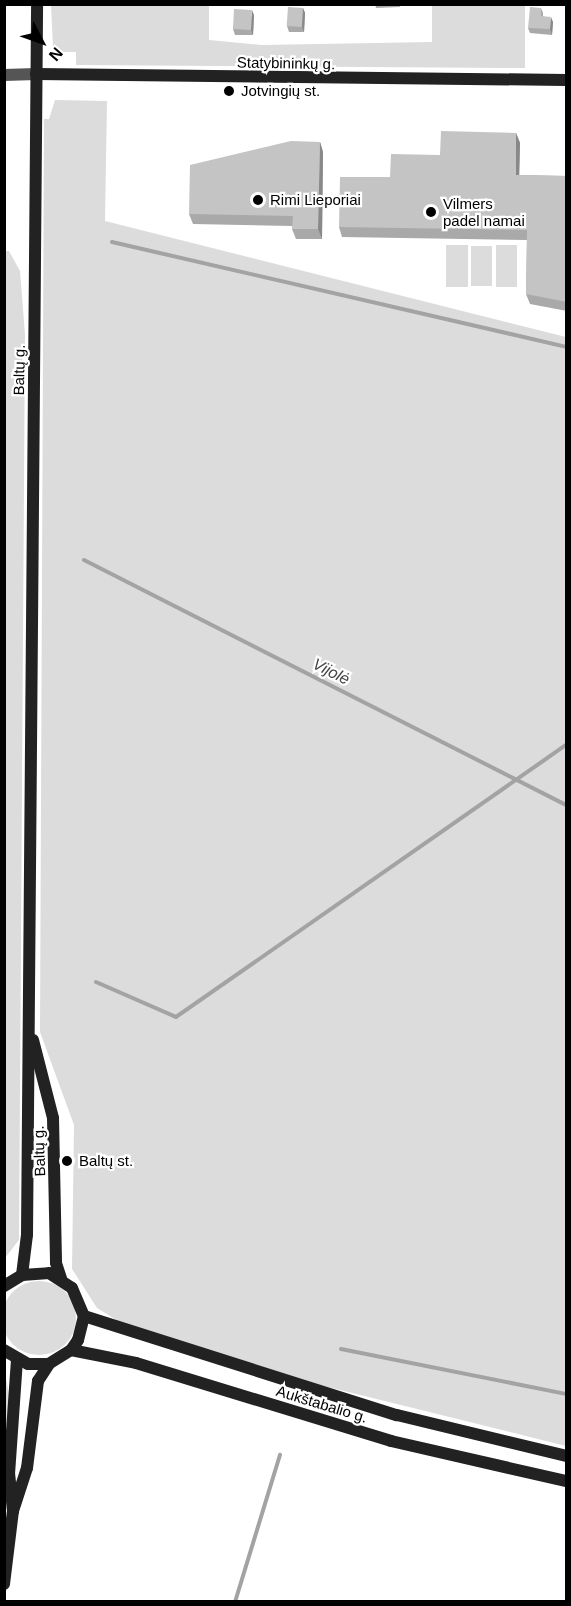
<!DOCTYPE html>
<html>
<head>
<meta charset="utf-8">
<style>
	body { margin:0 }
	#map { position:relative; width:571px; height:1606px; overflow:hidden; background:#fff; font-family:Arial,sans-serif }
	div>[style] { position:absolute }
	.green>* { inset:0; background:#dcdcdc; transform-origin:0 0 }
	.round { border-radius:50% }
	.stream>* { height:4px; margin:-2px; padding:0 2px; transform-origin:2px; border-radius:2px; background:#a3a3a3 }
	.minor>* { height:12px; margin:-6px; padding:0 6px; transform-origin:6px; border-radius:6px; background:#555 }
	.secondary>* { height:12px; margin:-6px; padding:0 6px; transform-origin:6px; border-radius:6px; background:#222 }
	.wall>* { inset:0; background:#a9a9a9 }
	.shaded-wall>* { inset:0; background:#898989 }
	.building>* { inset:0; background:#c4c4c4; transform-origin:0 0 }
	.dots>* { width:16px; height:16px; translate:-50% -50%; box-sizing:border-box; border:3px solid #fff; border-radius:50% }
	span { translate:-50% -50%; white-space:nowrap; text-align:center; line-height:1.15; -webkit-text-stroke:4.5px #fff; paint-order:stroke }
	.street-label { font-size:15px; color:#000 }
	.poi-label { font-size:15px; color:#000 }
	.left { translate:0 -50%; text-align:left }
	.water-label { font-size:16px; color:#444; font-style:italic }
	.frame { position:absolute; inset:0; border:6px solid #000; pointer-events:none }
	.north { position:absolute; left:12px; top:12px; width:60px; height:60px; -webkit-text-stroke:4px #fff; paint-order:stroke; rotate:131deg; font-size:16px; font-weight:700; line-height:24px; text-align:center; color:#000 }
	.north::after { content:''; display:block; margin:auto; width:21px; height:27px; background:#000; clip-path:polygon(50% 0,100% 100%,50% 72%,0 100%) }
</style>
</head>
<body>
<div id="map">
	<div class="green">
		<div style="clip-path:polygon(51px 5px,209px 5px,209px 40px,261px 45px,432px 42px,432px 5px,525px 5px,525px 68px,76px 65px,76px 52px,58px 52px,53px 47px)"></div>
		<div style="clip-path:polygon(55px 100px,107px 101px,105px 221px,566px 337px,566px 1446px,320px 1385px,118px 1321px,97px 1308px,72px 1269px,74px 1125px,40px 1032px,44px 119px,49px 119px)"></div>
		<div style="left:446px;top:245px;width:22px;height:42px"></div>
		<div style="left:496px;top:245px;width:21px;height:42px"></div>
		<div style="left:471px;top:246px;width:21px;height:40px"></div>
		<div style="clip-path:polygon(5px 251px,9px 251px,20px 271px,25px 335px,19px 1240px,5px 1258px)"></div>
		<div class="round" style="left:2px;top:1281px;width:74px;height:74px"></div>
		<div style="clip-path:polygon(5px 1374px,10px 1399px,5px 1447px)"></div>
	</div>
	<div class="stream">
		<div style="left:112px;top:242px;width:466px;rotate:13deg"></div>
		<div style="left:84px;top:560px;width:541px;rotate:26.94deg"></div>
		<div style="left:96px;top:982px;width:87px;rotate:23.6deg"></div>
		<div style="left:176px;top:1017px;width:475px;rotate:-34.9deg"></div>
		<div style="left:341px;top:1349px;width:229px;rotate:11.3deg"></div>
		<div style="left:235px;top:1602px;width:154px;rotate:-73deg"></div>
	</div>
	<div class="minor">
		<div style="left:4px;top:75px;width:32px;rotate:-2deg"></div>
	</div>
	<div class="secondary">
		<div style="left:36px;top:74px;width:530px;rotate:0.65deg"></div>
		<div style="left:33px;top:1040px;width:81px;rotate:75.6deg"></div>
		<div style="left:53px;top:1118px;width:145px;rotate:88.8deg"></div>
		<div style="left:56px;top:1263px;width:16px;rotate:72deg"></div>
		<div style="left:22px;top:1275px;width:40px;rotate:-82.9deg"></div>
		<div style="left:27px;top:1235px;width:1231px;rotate:-89.53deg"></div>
		<div style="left:4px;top:1286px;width:21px;rotate:-31deg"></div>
		<div style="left:22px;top:1275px;width:27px;rotate:-4deg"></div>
		<div style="left:49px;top:1273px;width:27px;rotate:33deg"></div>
		<div style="left:72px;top:1288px;width:30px;rotate:67deg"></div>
		<div style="left:84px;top:1316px;width:25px;rotate:104deg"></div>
		<div style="left:78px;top:1340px;width:12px;rotate:125deg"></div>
		<div style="left:71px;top:1350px;width:26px;rotate:148deg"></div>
		<div style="left:49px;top:1364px;width:21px;rotate:180deg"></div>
		<div style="left:28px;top:1364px;width:28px;rotate:-150deg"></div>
		<div style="left:84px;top:1316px;width:328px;rotate:17.6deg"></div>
		<div style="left:397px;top:1415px;width:174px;rotate:13.6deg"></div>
		<div style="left:71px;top:1350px;width:66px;rotate:11.3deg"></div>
		<div style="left:136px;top:1363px;width:267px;rotate:17deg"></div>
		<div style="left:391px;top:1441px;width:180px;rotate:12.9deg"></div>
		<div style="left:13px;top:1511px;width:37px;rotate:-96deg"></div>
		<div style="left:9px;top:1474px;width:114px;rotate:-86deg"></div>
		<div style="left:4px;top:1584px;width:74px;rotate:-83deg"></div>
		<div style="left:13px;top:1511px;width:45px;rotate:-72deg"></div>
		<div style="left:27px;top:1468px;width:88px;rotate:-82.8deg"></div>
		<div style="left:38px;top:1381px;width:20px;rotate:-57deg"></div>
	</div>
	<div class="wall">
		<div style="clip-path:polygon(375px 4px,400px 4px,400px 7px,376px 8px)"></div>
		<div style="clip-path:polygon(303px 8px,305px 13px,304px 32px,289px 32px,287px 26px)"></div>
		<div style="clip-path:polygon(541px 8px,543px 13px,543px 16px,553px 22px,552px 35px,530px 33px,528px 28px)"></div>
		<div style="clip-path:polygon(254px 15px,253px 35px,235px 35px,233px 29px)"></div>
		<div style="clip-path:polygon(516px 133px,520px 143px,519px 175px,567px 176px,567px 311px,530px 304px,526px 294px,527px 240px,342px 237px,339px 227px,440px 155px)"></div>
		<div style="clip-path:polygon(320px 142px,323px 152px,322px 239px,296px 239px,292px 229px,292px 226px,193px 224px,189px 214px)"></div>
	</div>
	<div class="shaded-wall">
		<div style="clip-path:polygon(303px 8px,305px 13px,304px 32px,302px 27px)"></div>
		<div style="clip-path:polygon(252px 10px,254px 15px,253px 35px,251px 30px)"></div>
		<div style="clip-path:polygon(551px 17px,553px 22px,552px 35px,550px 29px)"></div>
		<div style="clip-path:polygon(516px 133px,520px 143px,519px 185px,516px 175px)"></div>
		<div style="clip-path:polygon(320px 142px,323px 152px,322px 239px,318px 229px)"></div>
	</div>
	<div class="building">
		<div style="left:288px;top:7px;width:15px;height:19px;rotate:4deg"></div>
		<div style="clip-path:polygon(530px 7px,541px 8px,541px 16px,551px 17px,550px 29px,528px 28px)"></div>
		<div style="left:234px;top:9px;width:18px;height:20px;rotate:3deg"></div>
		<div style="clip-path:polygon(441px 131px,516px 133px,516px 175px,567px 176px,567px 302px,526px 294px,527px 230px,339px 227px,340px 177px,390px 177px,391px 154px,440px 155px)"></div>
		<div style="clip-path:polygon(291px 141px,320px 142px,318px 229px,292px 229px,293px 216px,189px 214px,190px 165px)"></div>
	</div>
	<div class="dots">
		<div style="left:229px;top:91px;background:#000"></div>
		<div style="left:258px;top:200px;background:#000"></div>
		<div style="left:431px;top:212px;background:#000"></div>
		<div style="left:67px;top:1161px;background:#000"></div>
	</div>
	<div class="street-label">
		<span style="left:286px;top:63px;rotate:1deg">Statybininkų g.</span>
		<span style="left:19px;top:370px;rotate:-89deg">Baltų g.</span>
		<span style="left:39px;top:1151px;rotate:-92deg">Baltų g.</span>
		<span style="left:322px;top:1404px;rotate:17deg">Aukštabalio g.</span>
	</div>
	<div class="poi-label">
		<span class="left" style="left:241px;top:91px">Jotvingių st.</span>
		<span class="left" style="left:270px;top:200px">Rimi Lieporiai</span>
		<span class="left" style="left:443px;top:212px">Vilmers<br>padel namai</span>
		<span class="left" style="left:79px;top:1161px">Baltų st.</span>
	</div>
	<div class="water-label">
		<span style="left:331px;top:672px;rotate:27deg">Vijolė</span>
	</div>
	<div class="frame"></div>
	<div class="north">N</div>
</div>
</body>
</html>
